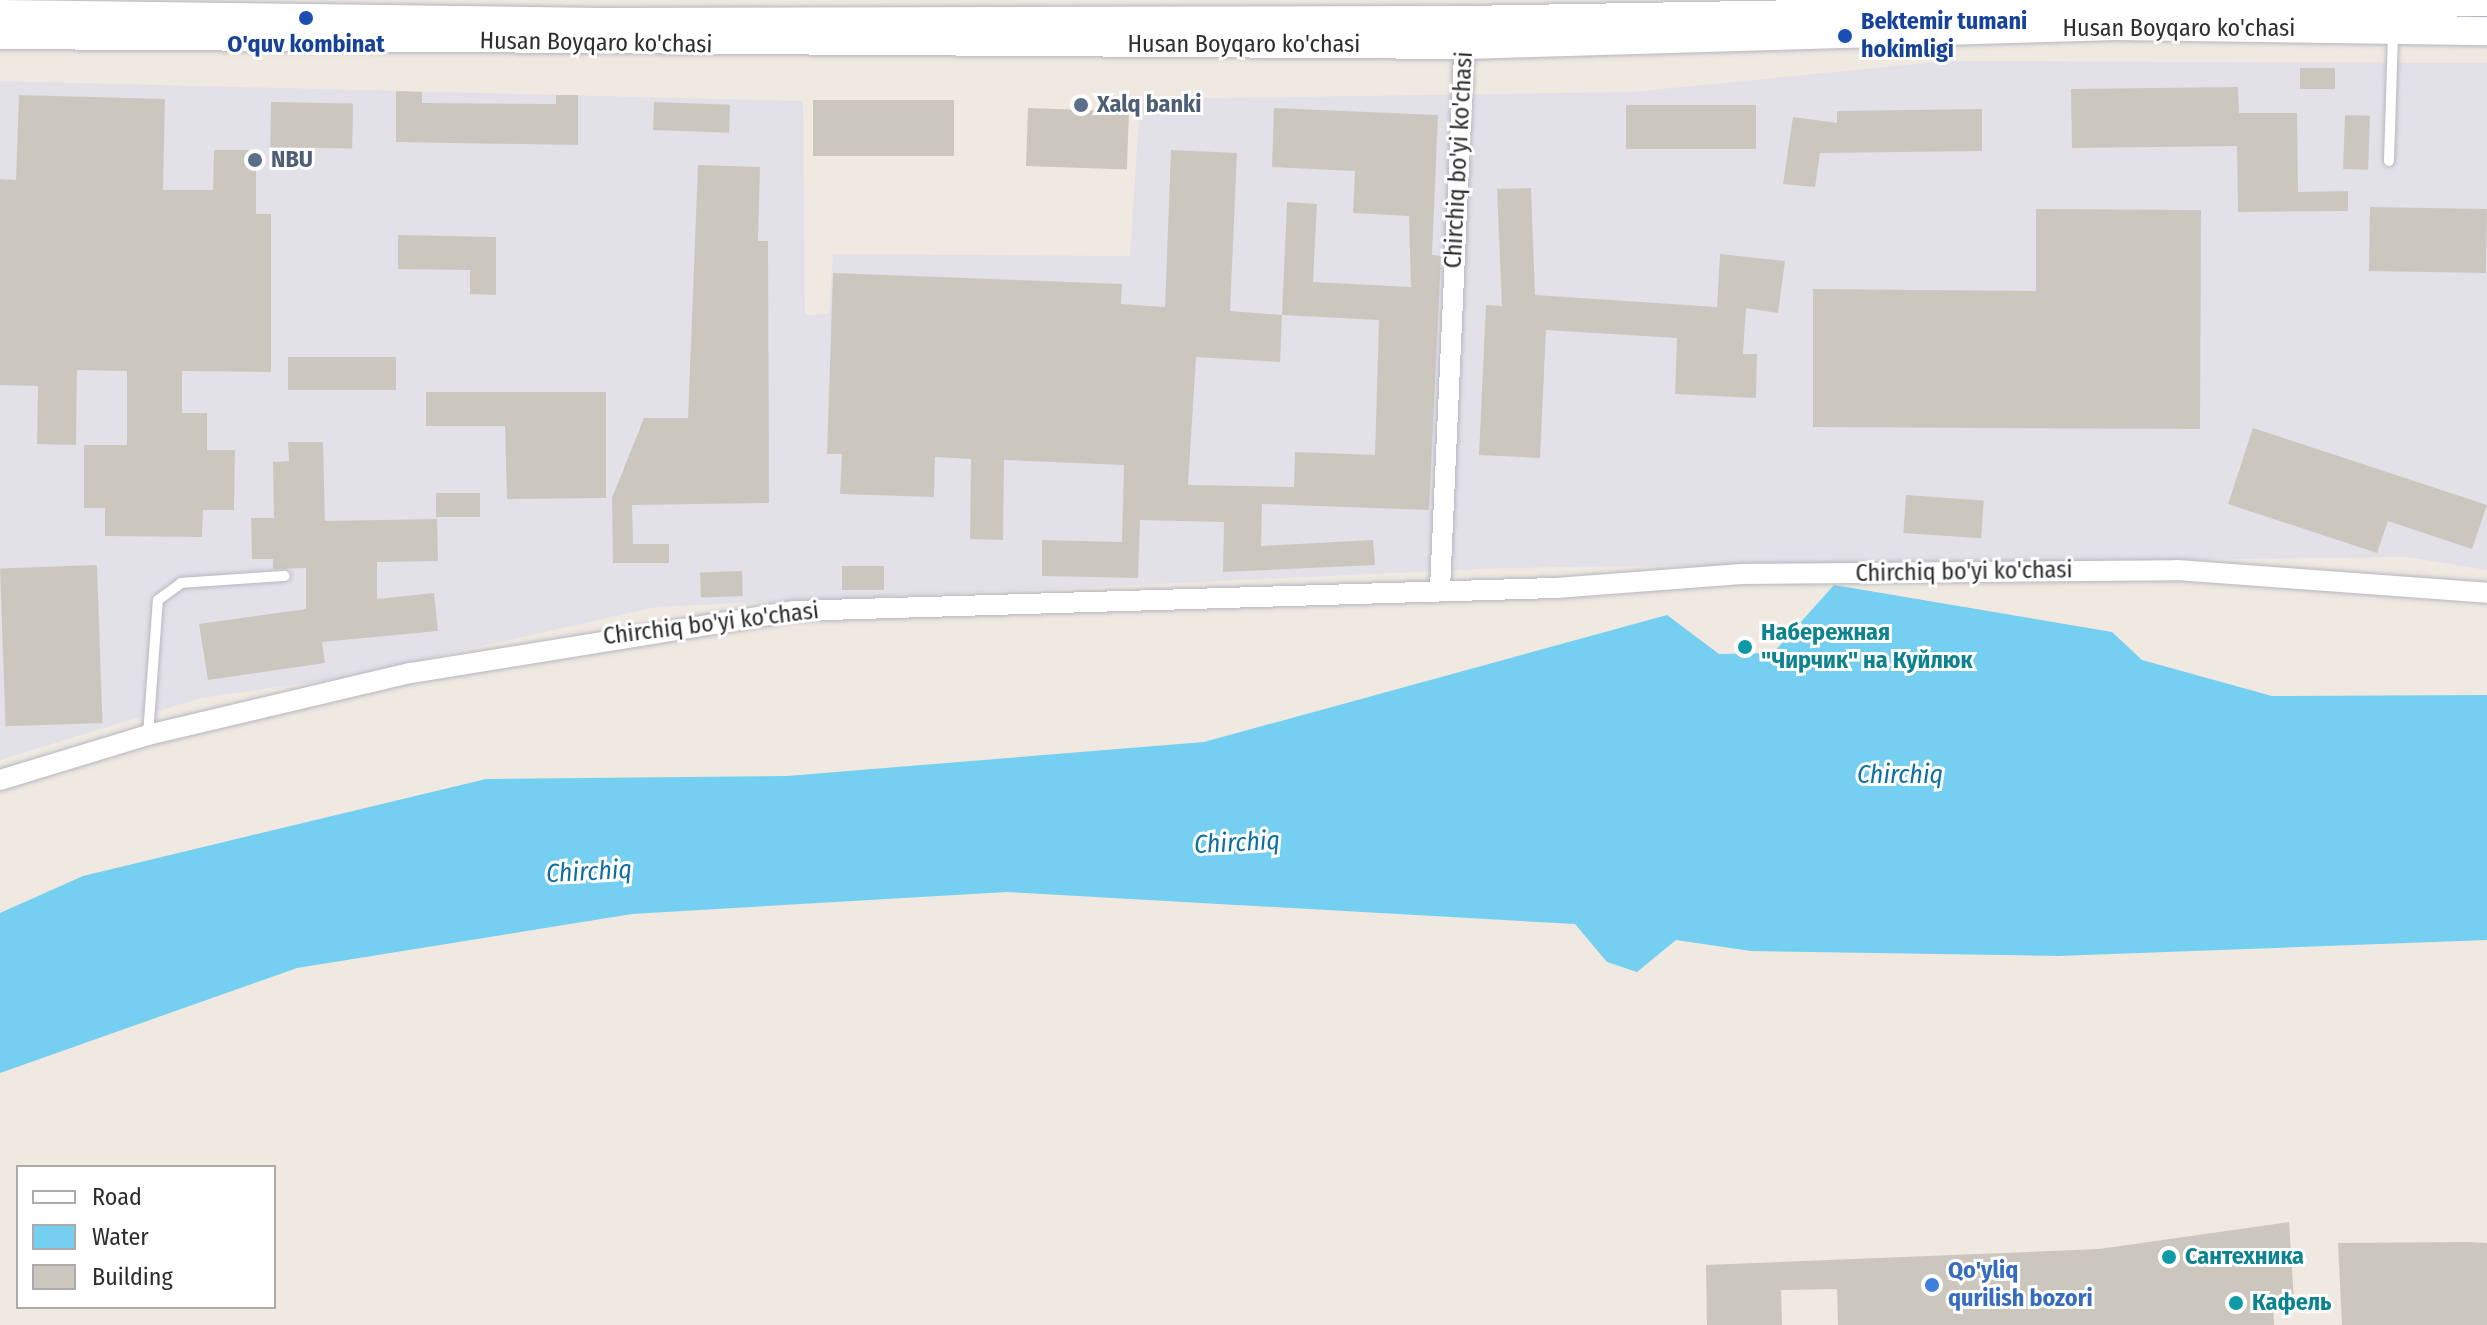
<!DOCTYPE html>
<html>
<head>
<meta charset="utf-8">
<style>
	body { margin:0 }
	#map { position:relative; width:2487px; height:1325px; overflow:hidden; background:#efe9e1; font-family:"Fira Sans Condensed",sans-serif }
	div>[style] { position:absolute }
	.industrial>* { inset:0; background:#e3e1e8 }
	.water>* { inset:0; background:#75cff0 }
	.building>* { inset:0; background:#cbc7bf; transform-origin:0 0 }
	.roads { filter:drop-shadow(0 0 2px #b4b7c1) drop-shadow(0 0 2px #b4b7c1) }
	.lane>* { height:10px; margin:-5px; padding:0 5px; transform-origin:5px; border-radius:5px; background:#fff }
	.street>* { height:20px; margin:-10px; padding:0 10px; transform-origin:10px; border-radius:10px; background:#fff }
	.secondary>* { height:28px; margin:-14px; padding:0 14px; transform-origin:14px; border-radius:14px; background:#fff }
	.dots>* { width:22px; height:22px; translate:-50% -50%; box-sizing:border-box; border:4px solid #fff; border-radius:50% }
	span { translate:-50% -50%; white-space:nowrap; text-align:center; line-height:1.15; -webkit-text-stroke:6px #fff; paint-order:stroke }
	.transit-label { font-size:24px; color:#164399; font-weight:700 }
	.left { translate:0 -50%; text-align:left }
	.street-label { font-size:24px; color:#2e2e2e }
	.service-label { font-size:24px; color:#4e5e75; font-weight:700 }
	.culture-label { font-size:24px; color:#0d838f; font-weight:700 }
	.shop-label { font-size:24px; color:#366cbe; font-weight:700 }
	.water-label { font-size:26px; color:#0d6fa3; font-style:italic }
	.legend { position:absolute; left:16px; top:1165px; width:260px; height:144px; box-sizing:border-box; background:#fff; border:2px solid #ababab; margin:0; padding:10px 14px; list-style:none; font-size:24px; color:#2e2e2e }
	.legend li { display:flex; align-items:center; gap:16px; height:40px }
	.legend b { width:40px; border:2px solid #ababab }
</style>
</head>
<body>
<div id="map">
	<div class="industrial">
		<div style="clip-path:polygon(1947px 61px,2487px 63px,2487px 570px,2407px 557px,1502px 568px,656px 607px,335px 679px,201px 698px,0 760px,0 81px,803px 101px,805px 315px,829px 314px,833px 254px,1130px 256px,1140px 99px,1631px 92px)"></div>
	</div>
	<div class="water">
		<div style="clip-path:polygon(1834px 585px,2112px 632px,2142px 660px,2272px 696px,2487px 695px,2487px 940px,2058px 956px,1751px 951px,1676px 940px,1637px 972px,1607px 962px,1575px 924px,1007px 892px,632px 914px,297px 968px,0 1073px,0 913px,83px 876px,486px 779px,787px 776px,1204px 742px,1667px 615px,1719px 654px,1773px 653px)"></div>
	</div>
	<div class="building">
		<div style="left:2335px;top:68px;width:21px;height:35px;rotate:90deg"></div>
		<div style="clip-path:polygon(2238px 87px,2239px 113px,2297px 113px,2298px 192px,2348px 191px,2348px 211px,2238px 212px,2237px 146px,2072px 148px,2071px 89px)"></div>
		<div style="clip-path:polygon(396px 91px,422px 92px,422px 103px,556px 104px,556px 95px,578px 95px,578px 145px,396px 142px)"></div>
		<div style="clip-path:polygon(19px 95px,165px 99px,163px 190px,213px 190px,214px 150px,256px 150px,256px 214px,271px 214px,271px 372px,182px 371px,182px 413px,207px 413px,207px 450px,235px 450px,234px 510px,203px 510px,202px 537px,105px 536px,105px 508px,84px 508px,84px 445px,127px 445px,127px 371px,77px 370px,76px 445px,37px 444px,38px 386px,0 385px,0 179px,16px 180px)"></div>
		<div style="left:813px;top:100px;width:141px;height:56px"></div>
		<div style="left:271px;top:102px;width:82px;height:45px;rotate:1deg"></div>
		<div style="left:654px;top:102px;width:76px;height:28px;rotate:2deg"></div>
		<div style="left:1626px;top:105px;width:130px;height:44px"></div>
		<div style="left:1028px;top:108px;width:101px;height:58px;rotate:2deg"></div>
		<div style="clip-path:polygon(evenodd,1274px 108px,1438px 115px,1432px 255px,1441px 256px,1429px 510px,1262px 504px,1261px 546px,1373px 540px,1375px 565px,1223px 572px,1224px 522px,1140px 520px,1138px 578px,1042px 576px,1042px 540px,1122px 542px,1124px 465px,1004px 460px,1003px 540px,970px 539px,971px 459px,935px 457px,934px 497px,840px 494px,842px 454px,827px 454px,833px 273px,1122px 284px,1121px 304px,1165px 307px,1171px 150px,1237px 153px,1230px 311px,1282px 315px,1287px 202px,1317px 204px,1313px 282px,1411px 287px,1409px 216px,1353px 213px,1355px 171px,1272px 167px,1274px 108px,1282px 315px,1379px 320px,1375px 455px,1295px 452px,1294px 487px,1188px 485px,1196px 357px,1280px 362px,1282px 315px)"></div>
		<div style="clip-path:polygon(1982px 109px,1982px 151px,1820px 153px,1815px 187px,1783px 184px,1793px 117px,1837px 123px,1837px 111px)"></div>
		<div style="left:2345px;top:115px;width:25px;height:54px;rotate:2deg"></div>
		<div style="clip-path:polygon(698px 165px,760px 167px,758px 241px,768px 241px,769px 503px,632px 505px,633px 544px,669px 544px,669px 563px,613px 563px,612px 498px,644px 418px,688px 418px)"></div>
		<div style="clip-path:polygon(1531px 188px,1535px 295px,1717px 307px,1720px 254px,1785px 261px,1778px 313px,1746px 308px,1743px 354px,1757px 354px,1756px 398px,1675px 394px,1677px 338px,1546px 330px,1540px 458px,1479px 455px,1486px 305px,1502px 306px,1497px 189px)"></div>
		<div style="left:2370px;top:207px;width:117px;height:64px;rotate:1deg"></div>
		<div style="clip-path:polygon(2036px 209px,2201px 210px,2200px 429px,1813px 427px,1813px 289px,2036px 291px)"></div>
		<div style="clip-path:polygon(398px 235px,496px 237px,496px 295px,470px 294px,470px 270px,398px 269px)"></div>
		<div style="left:288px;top:357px;width:108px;height:33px"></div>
		<div style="clip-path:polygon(426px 392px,606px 392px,606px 498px,507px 499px,505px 426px,426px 426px)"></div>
		<div style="clip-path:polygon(2253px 428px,2487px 505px,2472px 549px,2388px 521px,2377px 553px,2228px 504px)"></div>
		<div style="clip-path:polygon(288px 442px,323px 442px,325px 521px,437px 519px,438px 561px,377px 562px,377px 599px,434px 593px,438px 631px,322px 642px,325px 663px,208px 680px,199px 624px,306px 609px,306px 568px,273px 569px,273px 559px,252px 559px,251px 518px,274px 518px,273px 462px,289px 461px)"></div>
		<div style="left:436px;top:493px;width:44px;height:24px"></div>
		<div style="left:1906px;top:495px;width:78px;height:38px;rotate:4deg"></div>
		<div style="left:97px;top:565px;width:158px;height:97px;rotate:88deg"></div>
		<div style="left:842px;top:566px;width:42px;height:24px"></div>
		<div style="left:742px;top:571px;width:25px;height:42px;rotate:88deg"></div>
		<div style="clip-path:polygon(2289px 1222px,2294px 1300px,2273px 1301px,2274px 1325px,1838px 1325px,1837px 1289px,1781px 1290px,1782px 1325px,1707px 1325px,1706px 1265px,2099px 1249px)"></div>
		<div style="clip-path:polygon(2468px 1242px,2487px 1243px,2487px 1325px,2342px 1325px,2338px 1243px)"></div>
	</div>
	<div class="roads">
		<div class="lane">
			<div style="left:2389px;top:161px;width:129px;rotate:-88.2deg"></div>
			<div style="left:148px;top:735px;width:135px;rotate:-85.8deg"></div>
			<div style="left:158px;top:600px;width:29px;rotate:-36deg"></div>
			<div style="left:181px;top:583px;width:104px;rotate:-3.9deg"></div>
		</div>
		<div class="street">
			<div style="left:1440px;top:589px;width:558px;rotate:-87.43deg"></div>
			<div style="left:0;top:780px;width:155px;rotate:-16.9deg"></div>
			<div style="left:148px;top:735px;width:270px;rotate:-13.3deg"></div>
			<div style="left:411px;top:673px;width:387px;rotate:-9.2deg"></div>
			<div style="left:793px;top:611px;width:763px;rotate:-1.73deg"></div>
			<div style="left:1556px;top:588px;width:186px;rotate:-4.3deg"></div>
			<div style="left:1741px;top:574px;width:436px;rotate:-0.5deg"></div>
			<div style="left:2177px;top:570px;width:311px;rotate:4.2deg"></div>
		</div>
		<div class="secondary">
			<div style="left:0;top:14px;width:600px;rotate:0.76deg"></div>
			<div style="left:600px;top:22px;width:865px;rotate:-0.13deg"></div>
			<div style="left:1465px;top:20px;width:1022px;rotate:-1.01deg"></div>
			<div style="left:0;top:35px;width:1465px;rotate:0.39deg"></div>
			<div style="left:1465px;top:45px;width:652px;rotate:-1.67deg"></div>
			<div style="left:2117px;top:26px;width:370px;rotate:0.8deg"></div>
		</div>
	</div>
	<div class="dots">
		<div style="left:306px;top:18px;background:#1a4fb4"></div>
		<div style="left:1845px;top:36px;background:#1a4fb4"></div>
		<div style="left:1081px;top:105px;background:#5c6f8a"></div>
		<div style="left:255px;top:160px;background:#5c6f8a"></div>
		<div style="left:1745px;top:647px;background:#0f9aa8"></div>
		<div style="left:2169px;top:1257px;background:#0f9aa8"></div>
		<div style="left:1932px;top:1285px;background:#3f7fe0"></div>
		<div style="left:2236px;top:1303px;background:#0f9aa8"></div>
	</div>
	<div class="transit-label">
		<span class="left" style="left:1861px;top:36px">Bektemir tumani<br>hokimligi</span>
		<span style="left:306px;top:45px">O'quv kombinat</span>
	</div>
	<div class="street-label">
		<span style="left:2179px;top:29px">Husan Boyqaro ko'chasi</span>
		<span style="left:596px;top:43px;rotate:1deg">Husan Boyqaro ko'chasi</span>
		<span style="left:1244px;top:45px">Husan Boyqaro ko'chasi</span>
		<span style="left:1459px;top:160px;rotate:-87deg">Chirchiq bo'yi ko'chasi</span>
		<span style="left:1964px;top:572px;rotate:-1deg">Chirchiq bo'yi ko'chasi</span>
		<span style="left:711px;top:624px;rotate:-7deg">Chirchiq bo'yi ko'chasi</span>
	</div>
	<div class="service-label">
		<span class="left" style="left:1097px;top:105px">Xalq banki</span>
		<span class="left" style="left:271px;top:160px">NBU</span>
	</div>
	<div class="culture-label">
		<span class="left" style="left:1761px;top:647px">Набережная<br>"Чирчик" на Куйлюк</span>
		<span class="left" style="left:2185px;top:1257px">Сантехника</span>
		<span class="left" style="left:2252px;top:1303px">Кафель</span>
	</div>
	<div class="shop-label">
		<span class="left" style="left:1948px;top:1285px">Qo'yliq<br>qurilish bozori</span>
	</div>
	<div class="water-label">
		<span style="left:1900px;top:775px">Chirchiq</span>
		<span style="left:1237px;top:843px;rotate:-3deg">Chirchiq</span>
		<span style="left:589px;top:872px;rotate:-3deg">Chirchiq</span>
	</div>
	<ul class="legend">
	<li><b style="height:10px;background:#fff"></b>Road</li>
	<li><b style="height:22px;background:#75cff0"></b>Water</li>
	<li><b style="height:22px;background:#cbc7bf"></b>Building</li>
	</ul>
</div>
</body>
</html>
